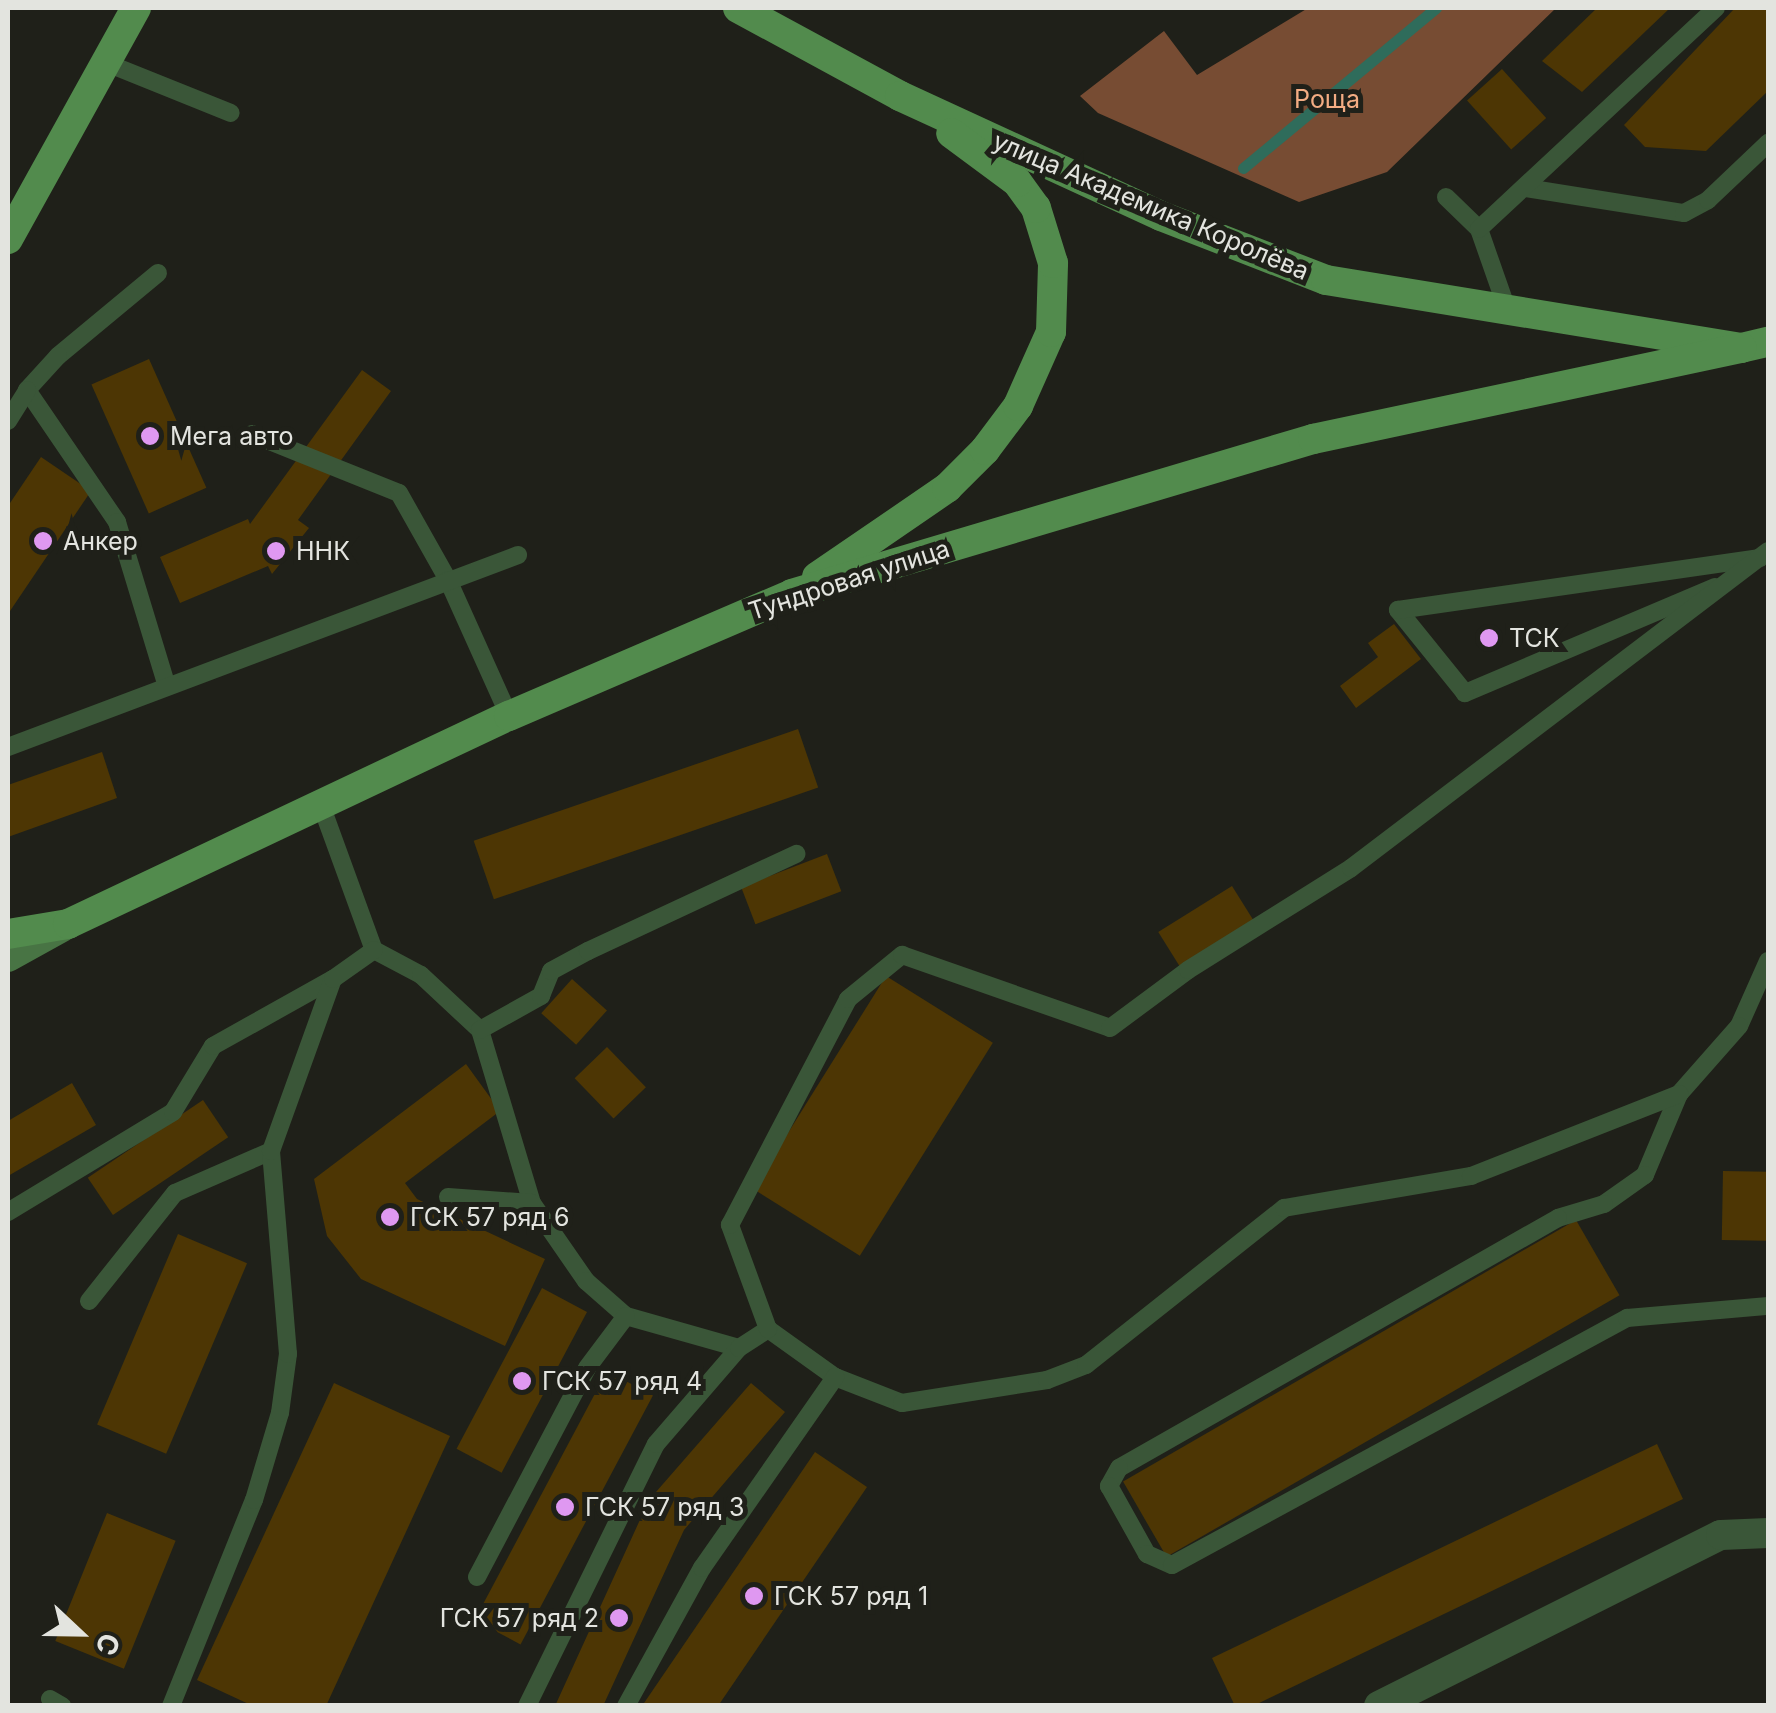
<!DOCTYPE html>
<html>
<head>
<meta charset="utf-8">
<style>
	body { margin:0 }
	#map { position:relative; width:1776px; height:1713px; overflow:hidden; background:#1f2019; font-family:Inter,sans-serif }
	div>[style] { position:absolute }
	.forest>* { inset:0; background:#774c33 }
	.stream>* { height:11px; margin:-5.5px; padding:0 5.5px; transform-origin:5.5px; border-radius:5.5px; background:#2f6c5b }
	.building>* { inset:0; background:#4d3604; transform-origin:0 0 }
	.lane>* { height:18px; margin:-9px; padding:0 9px; transform-origin:9px; border-radius:9px; background:#3a5638 }
	.street>* { height:30px; margin:-15px; padding:0 15px; transform-origin:15px; border-radius:15px; background:#3a5638 }
	.secondary>* { height:30px; margin:-15px; padding:0 15px; transform-origin:15px; border-radius:15px; background:#487444 }
	.primary>* { height:30px; margin:-15px; padding:0 15px; transform-origin:15px; border-radius:15px; background:#528b4d }
	.dots>* { width:28px; height:28px; translate:-50% -50%; box-sizing:border-box; border:5px solid #1f2019; border-radius:50% }
	span { translate:-50% -50%; white-space:nowrap; text-align:center; line-height:1.15; -webkit-text-stroke:10px #1f2019; paint-order:stroke }
	.park-label { font-size:25px; color:#f3ac83 }
	.street-label { font-size:25px; color:#e3e4df }
	.poi-label { font-size:25px; color:#e3e4df }
	.left { translate:0 -50%; text-align:left }
	.right { translate:-100% -50%; text-align:right }
	.frame { position:absolute; inset:0; border:10px solid #e3e4df; pointer-events:none }
	.north { position:absolute; left:30px; top:1583px; width:100px; height:100px; -webkit-text-stroke:8px #1f2019; paint-order:stroke; rotate:112deg; font-size:28px; font-weight:700; line-height:40px; text-align:center; color:#e3e4df }
	.north::after { content:''; display:block; margin:auto; width:35px; height:45px; background:#e3e4df; clip-path:polygon(50% 0,100% 100%,50% 72%,0 100%) }
</style>
</head>
<body>
<div id="map">
	<div class="forest">
		<div style="clip-path:polygon(1308px 8px,1556px 8px,1387px 172px,1299px 202px,1098px 113px,1080px 96px,1164px 31px,1197px 75px)"></div>
	</div>
	<div class="stream">
		<div style="left:1243px;top:168px;width:251px;rotate:-39.7deg"></div>
	</div>
	<div class="building">
		<div style="clip-path:polygon(1597px 8px,1670px 8px,1582px 92px,1542px 61px)"></div>
		<div style="clip-path:polygon(1735px 8px,1768px 8px,1768px 91px,1706px 151px,1645px 147px,1624px 125px)"></div>
		<div style="left:1502px;top:69px;width:66px;height:47px;rotate:48deg"></div>
		<div style="left:149px;top:359px;width:141px;height:63px;rotate:66deg"></div>
		<div style="clip-path:polygon(362px 370px,391px 391px,298px 520px,309px 528px,272px 574px,268px 566px,180px 603px,160px 557px,248px 519px,250px 524px)"></div>
		<div style="clip-path:polygon(41px 457px,91px 491px,8px 614px,8px 506px)"></div>
		<div style="clip-path:polygon(1394px 624px,1421px 659px,1356px 708px,1340px 686px,1378px 657px,1368px 643px)"></div>
		<div style="left:798px;top:729px;width:62px;height:343px;rotate:71deg"></div>
		<div style="clip-path:polygon(102px 752px,117px 798px,8px 837px,8px 785px)"></div>
		<div style="left:827px;top:854px;width:40px;height:92px;rotate:69deg"></div>
		<div style="left:1232px;top:886px;width:41px;height:87px;rotate:58deg"></div>
		<div style="left:886px;top:976px;width:126px;height:251px;rotate:32deg"></div>
		<div style="left:572px;top:979px;width:47px;height:46px;rotate:42deg"></div>
		<div style="left:607px;top:1047px;width:56px;height:45px;rotate:46deg"></div>
		<div style="clip-path:polygon(466px 1064px,500px 1111px,405px 1183px,417px 1199px,545px 1259px,505px 1346px,361px 1279px,327px 1236px,314px 1179px)"></div>
		<div style="clip-path:polygon(72px 1083px,96px 1125px,8px 1176px,8px 1121px)"></div>
		<div style="left:203px;top:1100px;width:45px;height:139px;rotate:56deg"></div>
		<div style="left:1723px;top:1171px;width:45px;height:69px;rotate:1deg"></div>
		<div style="left:1576px;top:1220px;width:87px;height:523px;rotate:60deg"></div>
		<div style="left:178px;top:1234px;width:75px;height:207px;rotate:23deg"></div>
		<div style="left:542px;top:1288px;width:51px;height:182px;rotate:28deg"></div>
		<div style="left:607px;top:1371px;width:52px;height:282px;rotate:28deg"></div>
		<div style="clip-path:polygon(334px 1383px,450px 1436px,326px 1706px,253px 1706px,197px 1680px)"></div>
		<div style="clip-path:polygon(751px 1383px,785px 1412px,684px 1530px,603px 1706px,555px 1706px,649px 1500px)"></div>
		<div style="clip-path:polygon(1657px 1444px,1683px 1499px,1253px 1706px,1235px 1706px,1212px 1658px)"></div>
		<div style="clip-path:polygon(815px 1452px,867px 1487px,718px 1706px,642px 1706px)"></div>
		<div style="left:107px;top:1513px;width:74px;height:138px;rotate:22deg"></div>
	</div>
	<div class="lane">
		<div style="left:109px;top:64px;width:131px;rotate:21.9deg"></div>
		<div style="left:1526px;top:188px;width:160px;rotate:9deg"></div>
		<div style="left:1684px;top:213px;width:27px;rotate:-28deg"></div>
		<div style="left:1708px;top:200px;width:83px;rotate:-43.5deg"></div>
		<div style="left:1446px;top:197px;width:46px;rotate:44.1deg"></div>
		<div style="left:158px;top:273px;width:130px;rotate:140.3deg"></div>
		<div style="left:58px;top:356px;width:46px;rotate:132.4deg"></div>
		<div style="left:27px;top:390px;width:160px;rotate:55.7deg"></div>
		<div style="left:117px;top:522px;width:168px;rotate:73.1deg"></div>
		<div style="left:1507px;top:309px;width:85px;rotate:-109.3deg"></div>
		<div style="left:1479px;top:229px;width:324px;rotate:-43deg"></div>
		<div style="left:8px;top:421px;width:36px;rotate:-58deg"></div>
		<div style="left:252px;top:434px;width:158px;rotate:21.9deg"></div>
		<div style="left:399px;top:493px;width:100px;rotate:60.6deg"></div>
		<div style="left:448px;top:580px;width:149px;rotate:65.8deg"></div>
		<div style="left:1715px;top:587px;width:272px;rotate:157deg"></div>
		<div style="left:1465px;top:693px;width:107px;rotate:-128.9deg"></div>
		<div style="left:1398px;top:610px;width:366px;rotate:-8.2deg"></div>
		<div style="left:8px;top:747px;width:545px;rotate:-20.63deg"></div>
		<div style="left:320px;top:802px;width:158px;rotate:70deg"></div>
		<div style="left:374px;top:950px;width:53px;rotate:28deg"></div>
		<div style="left:421px;top:975px;width:81px;rotate:43deg"></div>
		<div style="left:480px;top:1030px;width:181px;rotate:73.3deg"></div>
		<div style="left:532px;top:1203px;width:95px;rotate:55.3deg"></div>
		<div style="left:586px;top:1281px;width:53px;rotate:41.2deg"></div>
		<div style="left:626px;top:1316px;width:117px;rotate:15.8deg"></div>
		<div style="left:1768px;top:961px;width:71px;rotate:114deg"></div>
		<div style="left:1739px;top:1026px;width:91px;rotate:131.4deg"></div>
		<div style="left:1679px;top:1094px;width:88px;rotate:112.8deg"></div>
		<div style="left:1645px;top:1175px;width:50px;rotate:144.7deg"></div>
		<div style="left:1604px;top:1204px;width:48px;rotate:163.1deg"></div>
		<div style="left:1558px;top:1218px;width:505px;rotate:150.34deg"></div>
		<div style="left:1119px;top:1468px;width:21px;rotate:119deg"></div>
		<div style="left:1109px;top:1486px;width:78px;rotate:60.8deg"></div>
		<div style="left:1147px;top:1554px;width:27px;rotate:24deg"></div>
		<div style="left:1172px;top:1565px;width:518px;rotate:-28.5deg"></div>
		<div style="left:1627px;top:1318px;width:142px;rotate:-4.9deg"></div>
		<div style="left:480px;top:1030px;width:70px;rotate:-29.1deg"></div>
		<div style="left:541px;top:996px;width:27px;rotate:-68deg"></div>
		<div style="left:551px;top:971px;width:42px;rotate:-28.4deg"></div>
		<div style="left:588px;top:951px;width:230px;rotate:-25deg"></div>
		<div style="left:448px;top:1197px;width:84px;rotate:4.1deg"></div>
		<div style="left:8px;top:1212px;width:193px;rotate:-31.2deg"></div>
		<div style="left:173px;top:1112px;width:77px;rotate:-58.8deg"></div>
		<div style="left:213px;top:1046px;width:137px;rotate:-29.2deg"></div>
		<div style="left:89px;top:1301px;width:138px;rotate:-51.5deg"></div>
		<div style="left:175px;top:1193px;width:105px;rotate:-23.6deg"></div>
		<div style="left:768px;top:1329px;width:82px;rotate:35.6deg"></div>
		<div style="left:835px;top:1377px;width:72px;rotate:21.2deg"></div>
		<div style="left:902px;top:1403px;width:147px;rotate:-9deg"></div>
		<div style="left:1047px;top:1380px;width:42px;rotate:-21deg"></div>
		<div style="left:1086px;top:1365px;width:253px;rotate:-38.4deg"></div>
		<div style="left:1284px;top:1208px;width:190px;rotate:-9.7deg"></div>
		<div style="left:1471px;top:1176px;width:224px;rotate:-21.5deg"></div>
		<div style="left:477px;top:1577px;width:236px;rotate:-62.2deg"></div>
		<div style="left:587px;top:1368px;width:65px;rotate:-53.1deg"></div>
		<div style="left:50px;top:1699px;width:14px;rotate:30deg"></div>
		<div style="left:171px;top:1706px;width:222px;rotate:-68.1deg"></div>
		<div style="left:254px;top:1500px;width:91px;rotate:-73.4deg"></div>
		<div style="left:280px;top:1413px;width:60px;rotate:-82.3deg"></div>
		<div style="left:288px;top:1354px;width:204px;rotate:-94.8deg"></div>
		<div style="left:271px;top:1151px;width:183px;rotate:-70.2deg"></div>
		<div style="left:333px;top:979px;width:50px;rotate:-35.3deg"></div>
		<div style="left:527px;top:1706px;width:292px;rotate:-63.8deg"></div>
		<div style="left:656px;top:1444px;width:127px;rotate:-49.2deg"></div>
		<div style="left:739px;top:1348px;width:35px;rotate:-33deg"></div>
		<div style="left:768px;top:1329px;width:111px;rotate:-110.1deg"></div>
		<div style="left:730px;top:1225px;width:255px;rotate:-62.4deg"></div>
		<div style="left:848px;top:999px;width:70px;rotate:-39.2deg"></div>
		<div style="left:902px;top:955px;width:220px;rotate:19.3deg"></div>
		<div style="left:1110px;top:1028px;width:97px;rotate:-36.6deg"></div>
		<div style="left:1188px;top:970px;width:192px;rotate:-32deg"></div>
		<div style="left:1351px;top:868px;width:524px;rotate:-37.24deg"></div>
		<div style="left:626px;top:1706px;width:158px;rotate:-61.2deg"></div>
		<div style="left:702px;top:1568px;width:233px;rotate:-55.1deg"></div>
	</div>
	<div class="street">
		<div style="left:1379px;top:1706px;width:382px;rotate:-26.6deg"></div>
		<div style="left:1721px;top:1535px;width:47px;rotate:-2.4deg"></div>
	</div>
	<div class="secondary">
		<div style="left:8px;top:957px;width:62px;rotate:-29.1deg"></div>
	</div>
	<div class="primary">
		<div style="left:738px;top:8px;width:184px;rotate:28.5deg"></div>
		<div style="left:900px;top:96px;width:287px;rotate:24.7deg"></div>
		<div style="left:1161px;top:216px;width:177px;rotate:21.2deg"></div>
		<div style="left:1326px;top:280px;width:421px;rotate:9.3deg"></div>
		<div style="left:1741px;top:348px;width:28px;rotate:-13deg"></div>
		<div style="left:8px;top:239px;width:264px;rotate:-61deg"></div>
		<div style="left:817px;top:577px;width:158px;rotate:-34.4deg"></div>
		<div style="left:947px;top:488px;width:54px;rotate:-45deg"></div>
		<div style="left:985px;top:450px;width:55px;rotate:-53.1deg"></div>
		<div style="left:1018px;top:406px;width:81px;rotate:-66deg"></div>
		<div style="left:1051px;top:332px;width:69px;rotate:-88.3deg"></div>
		<div style="left:1053px;top:263px;width:58px;rotate:-107.2deg"></div>
		<div style="left:1036px;top:208px;width:32px;rotate:-126deg"></div>
		<div style="left:1017px;top:182px;width:82px;rotate:-143.4deg"></div>
		<div style="left:8px;top:934px;width:61px;rotate:-9.5deg"></div>
		<div style="left:68px;top:924px;width:488px;rotate:-25.3deg"></div>
		<div style="left:509px;top:716px;width:308px;rotate:-23.3deg"></div>
		<div style="left:792px;top:594px;width:544px;rotate:-16.57deg"></div>
		<div style="left:1313px;top:439px;width:438px;rotate:-12deg"></div>
	</div>
	<div class="dots">
		<div style="left:150px;top:436px;background:#df98f1"></div>
		<div style="left:43px;top:541px;background:#df98f1"></div>
		<div style="left:276px;top:551px;background:#df98f1"></div>
		<div style="left:1489px;top:638px;background:#df98f1"></div>
		<div style="left:390px;top:1217px;background:#df98f1"></div>
		<div style="left:522px;top:1381px;background:#df98f1"></div>
		<div style="left:565px;top:1507px;background:#df98f1"></div>
		<div style="left:754px;top:1596px;background:#df98f1"></div>
		<div style="left:619px;top:1618px;background:#df98f1"></div>
	</div>
	<div class="park-label">
		<span style="left:1327px;top:99px">Роща</span>
	</div>
	<div class="street-label">
		<span style="left:1151px;top:206px;rotate:23deg">улица Академика Королёва</span>
		<span style="left:849px;top:580px;rotate:-18deg">Тундровая улица</span>
	</div>
	<div class="poi-label">
		<span class="left" style="left:170px;top:436px">Мега авто</span>
		<span class="left" style="left:63px;top:541px">Анкер</span>
		<span class="left" style="left:296px;top:551px">ННК</span>
		<span class="left" style="left:1509px;top:638px">ТСК</span>
		<span class="left" style="left:410px;top:1217px">ГСК 57 ряд 6</span>
		<span class="left" style="left:542px;top:1381px">ГСК 57 ряд 4</span>
		<span class="left" style="left:585px;top:1507px">ГСК 57 ряд 3</span>
		<span class="left" style="left:774px;top:1596px">ГСК 57 ряд 1</span>
		<span class="right" style="left:599px;top:1618px">ГСК 57 ряд 2</span>
	</div>
	<div class="frame"></div>
	<div class="north">С</div>
</div>
</body>
</html>
